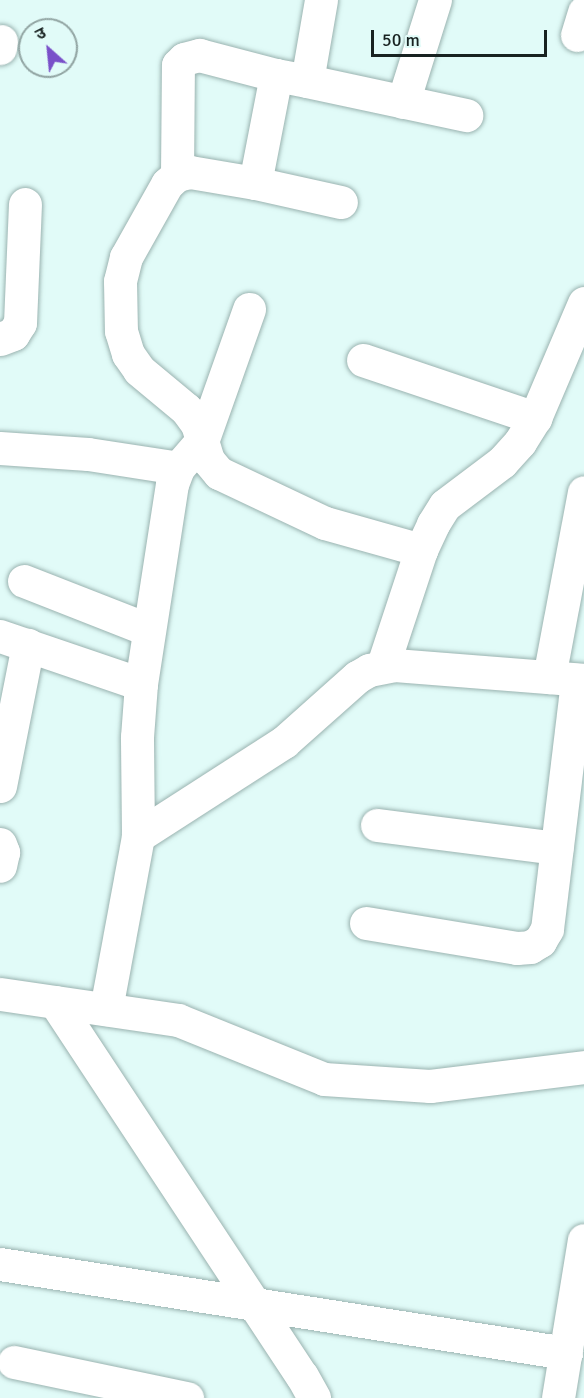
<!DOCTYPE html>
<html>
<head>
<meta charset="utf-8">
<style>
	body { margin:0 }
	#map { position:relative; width:584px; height:1398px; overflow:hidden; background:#e1fbf8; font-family:Signika,"Noto Sans Devanagari",sans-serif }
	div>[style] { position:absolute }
	.roads { filter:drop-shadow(0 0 2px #9ab3b0) drop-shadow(0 0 2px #9ab3b0) }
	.minor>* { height:33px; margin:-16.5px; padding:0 16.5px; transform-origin:16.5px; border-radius:16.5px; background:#fff }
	span { translate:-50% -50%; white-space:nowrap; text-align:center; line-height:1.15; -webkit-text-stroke:4.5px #e1fbf8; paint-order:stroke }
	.north { position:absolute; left:18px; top:18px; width:60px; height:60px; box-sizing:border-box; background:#e1fbf8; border:2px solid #91a4a2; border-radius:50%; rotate:333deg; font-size:16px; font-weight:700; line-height:24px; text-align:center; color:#182221 }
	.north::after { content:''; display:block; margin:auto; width:21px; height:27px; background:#7950c9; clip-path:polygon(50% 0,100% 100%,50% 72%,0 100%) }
	.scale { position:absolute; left:371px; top:30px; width:176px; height:27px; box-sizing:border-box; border:3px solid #182221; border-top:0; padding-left:8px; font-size:18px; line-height:21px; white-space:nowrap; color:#182221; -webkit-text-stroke:4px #e1fbf8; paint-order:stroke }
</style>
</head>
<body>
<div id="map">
	<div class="roads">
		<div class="minor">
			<div style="left:321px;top:0;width:82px;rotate:99.8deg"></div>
			<div style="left:307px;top:81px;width:32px;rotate:-169deg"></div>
			<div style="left:276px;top:75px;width:110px;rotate:101deg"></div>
			<div style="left:255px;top:183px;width:66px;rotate:-170.4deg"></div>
			<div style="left:190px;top:172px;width:13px;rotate:167deg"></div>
			<div style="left:177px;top:175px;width:13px;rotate:138deg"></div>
			<div style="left:167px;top:184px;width:84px;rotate:119.3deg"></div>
			<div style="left:126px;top:257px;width:25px;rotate:104deg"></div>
			<div style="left:120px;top:281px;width:50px;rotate:88.9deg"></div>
			<div style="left:121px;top:331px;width:24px;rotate:73deg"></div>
			<div style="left:128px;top:354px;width:19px;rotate:55deg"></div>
			<div style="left:139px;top:370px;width:61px;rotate:39.7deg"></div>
			<div style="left:186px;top:409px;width:19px;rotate:54deg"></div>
			<div style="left:197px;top:424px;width:38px;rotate:73deg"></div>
			<div style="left:208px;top:460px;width:17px;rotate:50deg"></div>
			<div style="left:219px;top:473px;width:117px;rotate:25.3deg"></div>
			<div style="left:325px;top:523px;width:100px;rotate:15.7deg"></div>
			<div style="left:421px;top:550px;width:121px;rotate:108.3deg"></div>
			<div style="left:577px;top:35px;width:24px;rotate:-73deg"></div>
			<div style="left:0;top:48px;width:7px;rotate:-82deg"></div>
			<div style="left:307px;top:81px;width:163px;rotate:12.1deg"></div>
			<div style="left:403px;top:102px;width:107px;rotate:-72.6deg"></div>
			<div style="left:177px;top:175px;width:110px;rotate:-89.5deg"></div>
			<div style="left:178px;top:65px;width:8px;rotate:-45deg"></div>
			<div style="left:184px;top:59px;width:16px;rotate:-15deg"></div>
			<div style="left:199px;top:55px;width:80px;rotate:14.6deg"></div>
			<div style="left:255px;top:183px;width:88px;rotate:12.5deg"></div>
			<div style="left:0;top:339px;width:14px;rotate:-21deg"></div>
			<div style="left:13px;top:334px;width:13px;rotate:-58deg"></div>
			<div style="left:20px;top:323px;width:119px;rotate:-87.6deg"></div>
			<div style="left:363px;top:360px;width:182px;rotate:18.6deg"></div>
			<div style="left:0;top:448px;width:88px;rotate:3.9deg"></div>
			<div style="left:88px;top:454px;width:91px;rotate:8.8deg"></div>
			<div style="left:421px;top:550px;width:29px;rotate:-65deg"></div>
			<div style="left:433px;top:524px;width:22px;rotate:-58deg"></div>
			<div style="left:445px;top:505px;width:71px;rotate:-37deg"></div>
			<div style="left:502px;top:462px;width:27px;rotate:-48deg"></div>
			<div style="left:520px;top:442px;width:28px;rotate:-58deg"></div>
			<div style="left:535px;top:418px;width:125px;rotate:-66.9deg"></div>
			<div style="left:24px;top:581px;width:134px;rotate:21.4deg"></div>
			<div style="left:0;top:636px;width:149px;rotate:18.8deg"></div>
			<div style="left:549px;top:677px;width:188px;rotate:-79.3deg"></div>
			<div style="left:0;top:786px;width:144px;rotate:-78.8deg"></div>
			<div style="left:377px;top:825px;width:181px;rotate:7.3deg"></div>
			<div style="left:138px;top:836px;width:99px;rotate:-90.6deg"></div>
			<div style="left:137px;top:737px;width:53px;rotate:-85.7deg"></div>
			<div style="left:141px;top:684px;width:202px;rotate:-81.2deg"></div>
			<div style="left:172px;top:484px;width:17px;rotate:-69deg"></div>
			<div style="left:178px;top:468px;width:38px;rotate:-49deg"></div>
			<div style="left:203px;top:439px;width:138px;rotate:-70.5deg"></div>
			<div style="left:0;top:844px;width:9px;rotate:69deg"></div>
			<div style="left:3px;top:852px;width:14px;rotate:102deg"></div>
			<div style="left:366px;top:923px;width:153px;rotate:9.4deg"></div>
			<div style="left:517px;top:948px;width:13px;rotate:-4deg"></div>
			<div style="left:530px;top:947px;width:12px;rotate:-31deg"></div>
			<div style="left:540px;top:941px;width:14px;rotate:-60deg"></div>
			<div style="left:547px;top:929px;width:251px;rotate:-83.1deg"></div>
			<div style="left:0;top:994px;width:180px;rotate:8.3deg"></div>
			<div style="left:178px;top:1020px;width:157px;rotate:22deg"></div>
			<div style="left:324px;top:1079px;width:106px;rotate:3.8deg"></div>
			<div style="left:430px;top:1086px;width:155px;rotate:-7deg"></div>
			<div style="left:55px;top:1002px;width:448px;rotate:56.6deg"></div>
			<div style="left:302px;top:1376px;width:25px;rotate:61deg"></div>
			<div style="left:106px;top:1009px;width:176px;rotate:-79.5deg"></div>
			<div style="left:138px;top:836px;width:174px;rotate:-32.8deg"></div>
			<div style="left:284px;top:742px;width:98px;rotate:-41.7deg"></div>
			<div style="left:357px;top:677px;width:14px;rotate:-30deg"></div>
			<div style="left:369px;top:670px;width:26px;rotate:-11deg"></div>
			<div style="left:395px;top:665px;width:190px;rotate:4.5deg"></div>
			<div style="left:0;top:1264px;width:573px;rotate:8.94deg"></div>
			<div style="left:14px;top:1362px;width:177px;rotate:11.8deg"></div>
			<div style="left:558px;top:1398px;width:160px;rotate:-80.7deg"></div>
		</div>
	</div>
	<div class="north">उ</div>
	<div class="scale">50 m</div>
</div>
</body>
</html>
